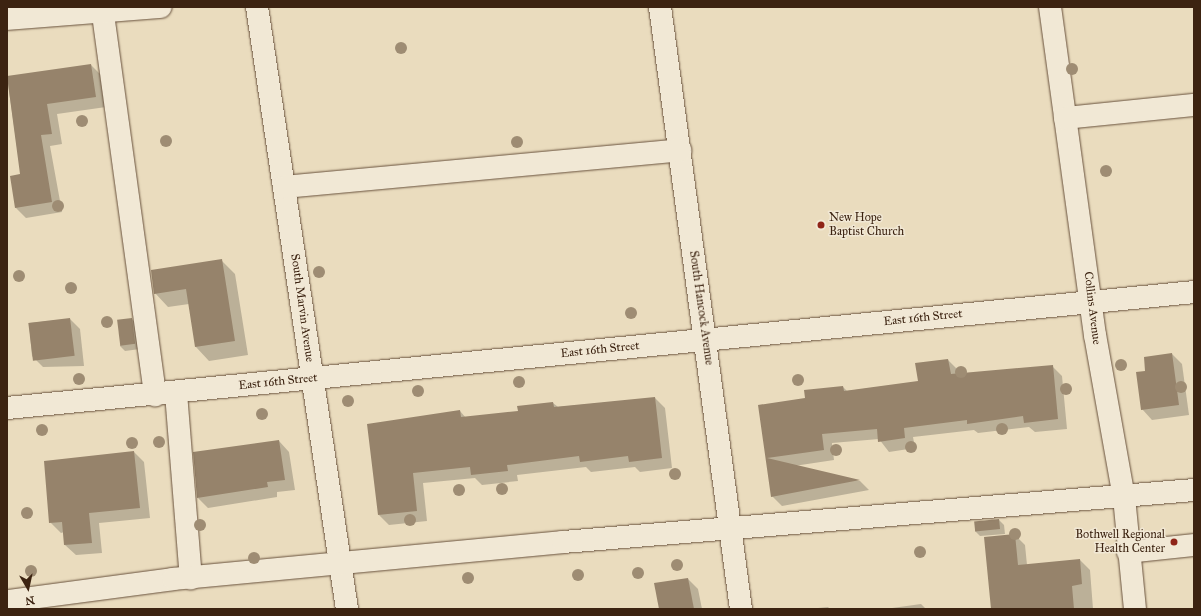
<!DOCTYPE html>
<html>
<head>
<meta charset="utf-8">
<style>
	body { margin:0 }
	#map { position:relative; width:1201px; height:616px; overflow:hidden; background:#eadcbe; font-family:"IM FELL Great Primer",serif }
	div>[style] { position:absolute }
	.shadow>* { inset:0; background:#0003 }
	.building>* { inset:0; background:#96836b; transform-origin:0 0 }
	.roads { filter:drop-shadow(0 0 1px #68513c) drop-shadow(0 0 1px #68513c) }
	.minor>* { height:22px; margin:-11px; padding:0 11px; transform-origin:11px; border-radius:11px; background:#f1e8d5 }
	.trees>* { width:12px; height:12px; margin:-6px; border-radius:50%; background:#9e8c73 }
	.dots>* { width:11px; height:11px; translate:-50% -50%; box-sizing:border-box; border:2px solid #f1e8d5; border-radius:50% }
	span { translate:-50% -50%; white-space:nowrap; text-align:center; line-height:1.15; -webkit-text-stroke:3px #f1e8d5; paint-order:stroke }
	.poi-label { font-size:12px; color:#3c2311 }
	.left { translate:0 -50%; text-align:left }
	.right { translate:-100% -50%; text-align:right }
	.street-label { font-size:12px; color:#3c2311 }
	.frame { position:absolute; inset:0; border:8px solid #3c2311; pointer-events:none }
	.north { position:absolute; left:8px; top:568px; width:40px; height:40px; -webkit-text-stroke:3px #f1e8d5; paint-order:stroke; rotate:171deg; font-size:11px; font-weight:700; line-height:16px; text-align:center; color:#3c2311 }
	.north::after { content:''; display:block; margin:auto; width:14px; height:18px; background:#3c2311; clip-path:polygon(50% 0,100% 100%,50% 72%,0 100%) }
</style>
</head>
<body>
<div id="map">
	<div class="shadow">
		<div style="clip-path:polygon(91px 65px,101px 75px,106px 107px,57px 114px,62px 144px,50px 146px,62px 212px,26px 218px,16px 208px,11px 177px,21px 175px,7px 77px)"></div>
		<div style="clip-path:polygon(221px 260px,235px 274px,248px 355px,209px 361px,196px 347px,189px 304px,168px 307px,155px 293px)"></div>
		<div style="clip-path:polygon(70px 319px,80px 329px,84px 366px,43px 367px,32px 356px,29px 323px)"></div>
		<div style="clip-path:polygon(132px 319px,137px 325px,140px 349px,125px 351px,120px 346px)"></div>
		<div style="clip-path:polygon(1172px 354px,1182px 364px,1189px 415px,1152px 420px,1142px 409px,1146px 372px)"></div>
		<div style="clip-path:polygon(948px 360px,958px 370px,959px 375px,1052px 366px,1062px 376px,1067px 429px,1035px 432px,1029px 427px,978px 433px,974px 430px,913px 437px,915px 448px,889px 452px,879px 439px,832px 443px,834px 460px,794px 466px,860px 481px,869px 490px,782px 506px,772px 496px,759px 406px,806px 399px,843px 387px,847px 391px,919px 382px)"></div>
		<div style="clip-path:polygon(655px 398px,665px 408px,672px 468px,640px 472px,635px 467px,591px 472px,586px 467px,517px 475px,518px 481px,482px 485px,475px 478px,423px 483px,427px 521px,389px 525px,379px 515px,460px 411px,466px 418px,519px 412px,553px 403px,558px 407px)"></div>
		<div style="clip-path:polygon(279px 441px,289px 452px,295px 490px,277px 492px,277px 497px,208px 508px,198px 498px)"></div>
		<div style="clip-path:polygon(134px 452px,144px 462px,150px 518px,99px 523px,102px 553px,76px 555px,65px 545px,64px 532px,61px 533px,50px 522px)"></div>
		<div style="clip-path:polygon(999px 520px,1004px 525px,1005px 534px,980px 536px,975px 531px,975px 522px)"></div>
		<div style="clip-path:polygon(1015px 535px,1025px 545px,1027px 565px,1080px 560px,1090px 570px,1093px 609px,992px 609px)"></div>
		<div style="clip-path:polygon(688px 579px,698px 589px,702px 609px,660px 609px)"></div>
		<div style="clip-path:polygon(921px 604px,926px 609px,885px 609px)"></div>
		<div style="clip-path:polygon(828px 607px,830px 609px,808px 609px)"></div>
	</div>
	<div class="building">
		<div style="clip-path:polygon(91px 64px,96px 97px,47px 104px,52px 134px,41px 135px,52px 202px,15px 208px,10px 176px,20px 174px,7px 76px)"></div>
		<div style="clip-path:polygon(222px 259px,235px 341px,195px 347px,186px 289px,154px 294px,151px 270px)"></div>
		<div style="left:70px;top:318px;width:38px;height:42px;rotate:83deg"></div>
		<div style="left:132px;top:318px;width:26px;height:15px;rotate:83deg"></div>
		<div style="clip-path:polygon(1172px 353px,1179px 405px,1141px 410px,1136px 372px,1145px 371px,1144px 357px)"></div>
		<div style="clip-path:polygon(948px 359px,951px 374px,1053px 365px,1058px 419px,1024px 423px,1023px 416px,967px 424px,967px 420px,904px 428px,905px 438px,878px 442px,877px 429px,822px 434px,824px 450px,767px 458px,860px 480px,771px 497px,758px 405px,805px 398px,804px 390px,843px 386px,844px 391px,918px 381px,915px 363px)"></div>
		<div style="clip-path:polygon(655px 397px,662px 458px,629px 462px,628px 456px,580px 462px,579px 456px,507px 465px,508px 471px,471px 475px,470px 467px,413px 473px,417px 511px,378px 515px,367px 424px,460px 410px,461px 417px,518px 411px,517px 406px,553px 402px,554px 407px)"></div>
		<div style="clip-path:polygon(279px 440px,285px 480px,267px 482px,268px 487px,197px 498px,193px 452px)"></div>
		<div style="clip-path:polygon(134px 451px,140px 508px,89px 513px,92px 543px,64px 545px,62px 522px,49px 523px,44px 461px)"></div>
		<div style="left:999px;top:519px;width:10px;height:25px;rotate:84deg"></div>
		<div style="clip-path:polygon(1015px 534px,1018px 565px,1080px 559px,1082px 584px,1072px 586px,1074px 609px,991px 609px,984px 537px)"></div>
		<div style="clip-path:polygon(688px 578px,694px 609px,659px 609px,654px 583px)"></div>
	</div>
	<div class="roads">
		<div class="minor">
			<div style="left:102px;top:7px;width:392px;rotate:82.2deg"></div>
			<div style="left:257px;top:7px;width:609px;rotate:81.5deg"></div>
			<div style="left:660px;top:7px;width:607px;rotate:82.34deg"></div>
			<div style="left:1050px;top:7px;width:331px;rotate:82.2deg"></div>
			<div style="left:1095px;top:335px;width:165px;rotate:79.9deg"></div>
			<div style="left:1124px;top:497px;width:113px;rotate:84.4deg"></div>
			<div style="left:7px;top:19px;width:154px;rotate:-4.5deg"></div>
			<div style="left:1065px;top:118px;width:130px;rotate:-5.8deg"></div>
			<div style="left:284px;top:187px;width:398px;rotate:-5.3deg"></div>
			<div style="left:176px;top:393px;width:186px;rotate:85.4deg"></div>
			<div style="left:7px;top:408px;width:1193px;rotate:-5.58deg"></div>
			<div style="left:1128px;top:552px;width:66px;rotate:-6.1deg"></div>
			<div style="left:9px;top:601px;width:165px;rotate:-7.6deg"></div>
			<div style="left:173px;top:579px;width:392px;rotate:-5.4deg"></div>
			<div style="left:563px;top:542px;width:633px;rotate:-4.71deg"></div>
		</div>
	</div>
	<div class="trees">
		<div style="left:401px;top:48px"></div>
		<div style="left:1072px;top:69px"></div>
		<div style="left:82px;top:121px"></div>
		<div style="left:166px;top:141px"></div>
		<div style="left:517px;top:142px"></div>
		<div style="left:1106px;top:171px"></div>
		<div style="left:58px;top:206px"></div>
		<div style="left:319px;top:272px"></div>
		<div style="left:19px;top:276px"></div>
		<div style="left:71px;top:288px"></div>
		<div style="left:631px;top:313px"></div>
		<div style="left:107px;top:322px"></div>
		<div style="left:1121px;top:365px"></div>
		<div style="left:961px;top:372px"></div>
		<div style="left:79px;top:379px"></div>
		<div style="left:798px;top:380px"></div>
		<div style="left:519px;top:382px"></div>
		<div style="left:1181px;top:387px"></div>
		<div style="left:1066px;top:389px"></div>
		<div style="left:418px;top:391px"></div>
		<div style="left:348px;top:401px"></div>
		<div style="left:262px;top:414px"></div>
		<div style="left:1002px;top:429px"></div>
		<div style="left:42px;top:430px"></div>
		<div style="left:159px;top:442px"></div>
		<div style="left:132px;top:443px"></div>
		<div style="left:911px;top:447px"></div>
		<div style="left:836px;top:450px"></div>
		<div style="left:675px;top:474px"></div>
		<div style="left:502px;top:489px"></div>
		<div style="left:459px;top:490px"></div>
		<div style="left:27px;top:513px"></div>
		<div style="left:410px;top:520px"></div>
		<div style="left:200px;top:525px"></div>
		<div style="left:1015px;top:534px"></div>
		<div style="left:920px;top:552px"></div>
		<div style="left:254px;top:558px"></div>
		<div style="left:677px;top:565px"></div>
		<div style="left:31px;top:571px"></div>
		<div style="left:638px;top:573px"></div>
		<div style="left:578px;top:575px"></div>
		<div style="left:468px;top:578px"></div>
	</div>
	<div class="dots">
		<div style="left:821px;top:225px;background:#8f2418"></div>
		<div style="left:1174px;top:542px;background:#8f2418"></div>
	</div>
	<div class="poi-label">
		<span class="left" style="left:829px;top:225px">New Hope<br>Baptist Church</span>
		<span class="right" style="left:1165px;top:542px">Bothwell Regional<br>Health Center</span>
	</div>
	<div class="street-label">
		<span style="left:302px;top:308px;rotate:82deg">South Marvin Avenue</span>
		<span style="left:701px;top:308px;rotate:82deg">South Hancock Avenue</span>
		<span style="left:1092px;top:308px;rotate:83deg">Collins Avenue</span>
		<span style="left:923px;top:318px;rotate:-6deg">East 16th Street</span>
		<span style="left:600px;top:350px;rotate:-6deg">East 16th Street</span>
		<span style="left:278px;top:382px;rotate:-6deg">East 16th Street</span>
	</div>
	<div class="frame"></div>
	<div class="north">N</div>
</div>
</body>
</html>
